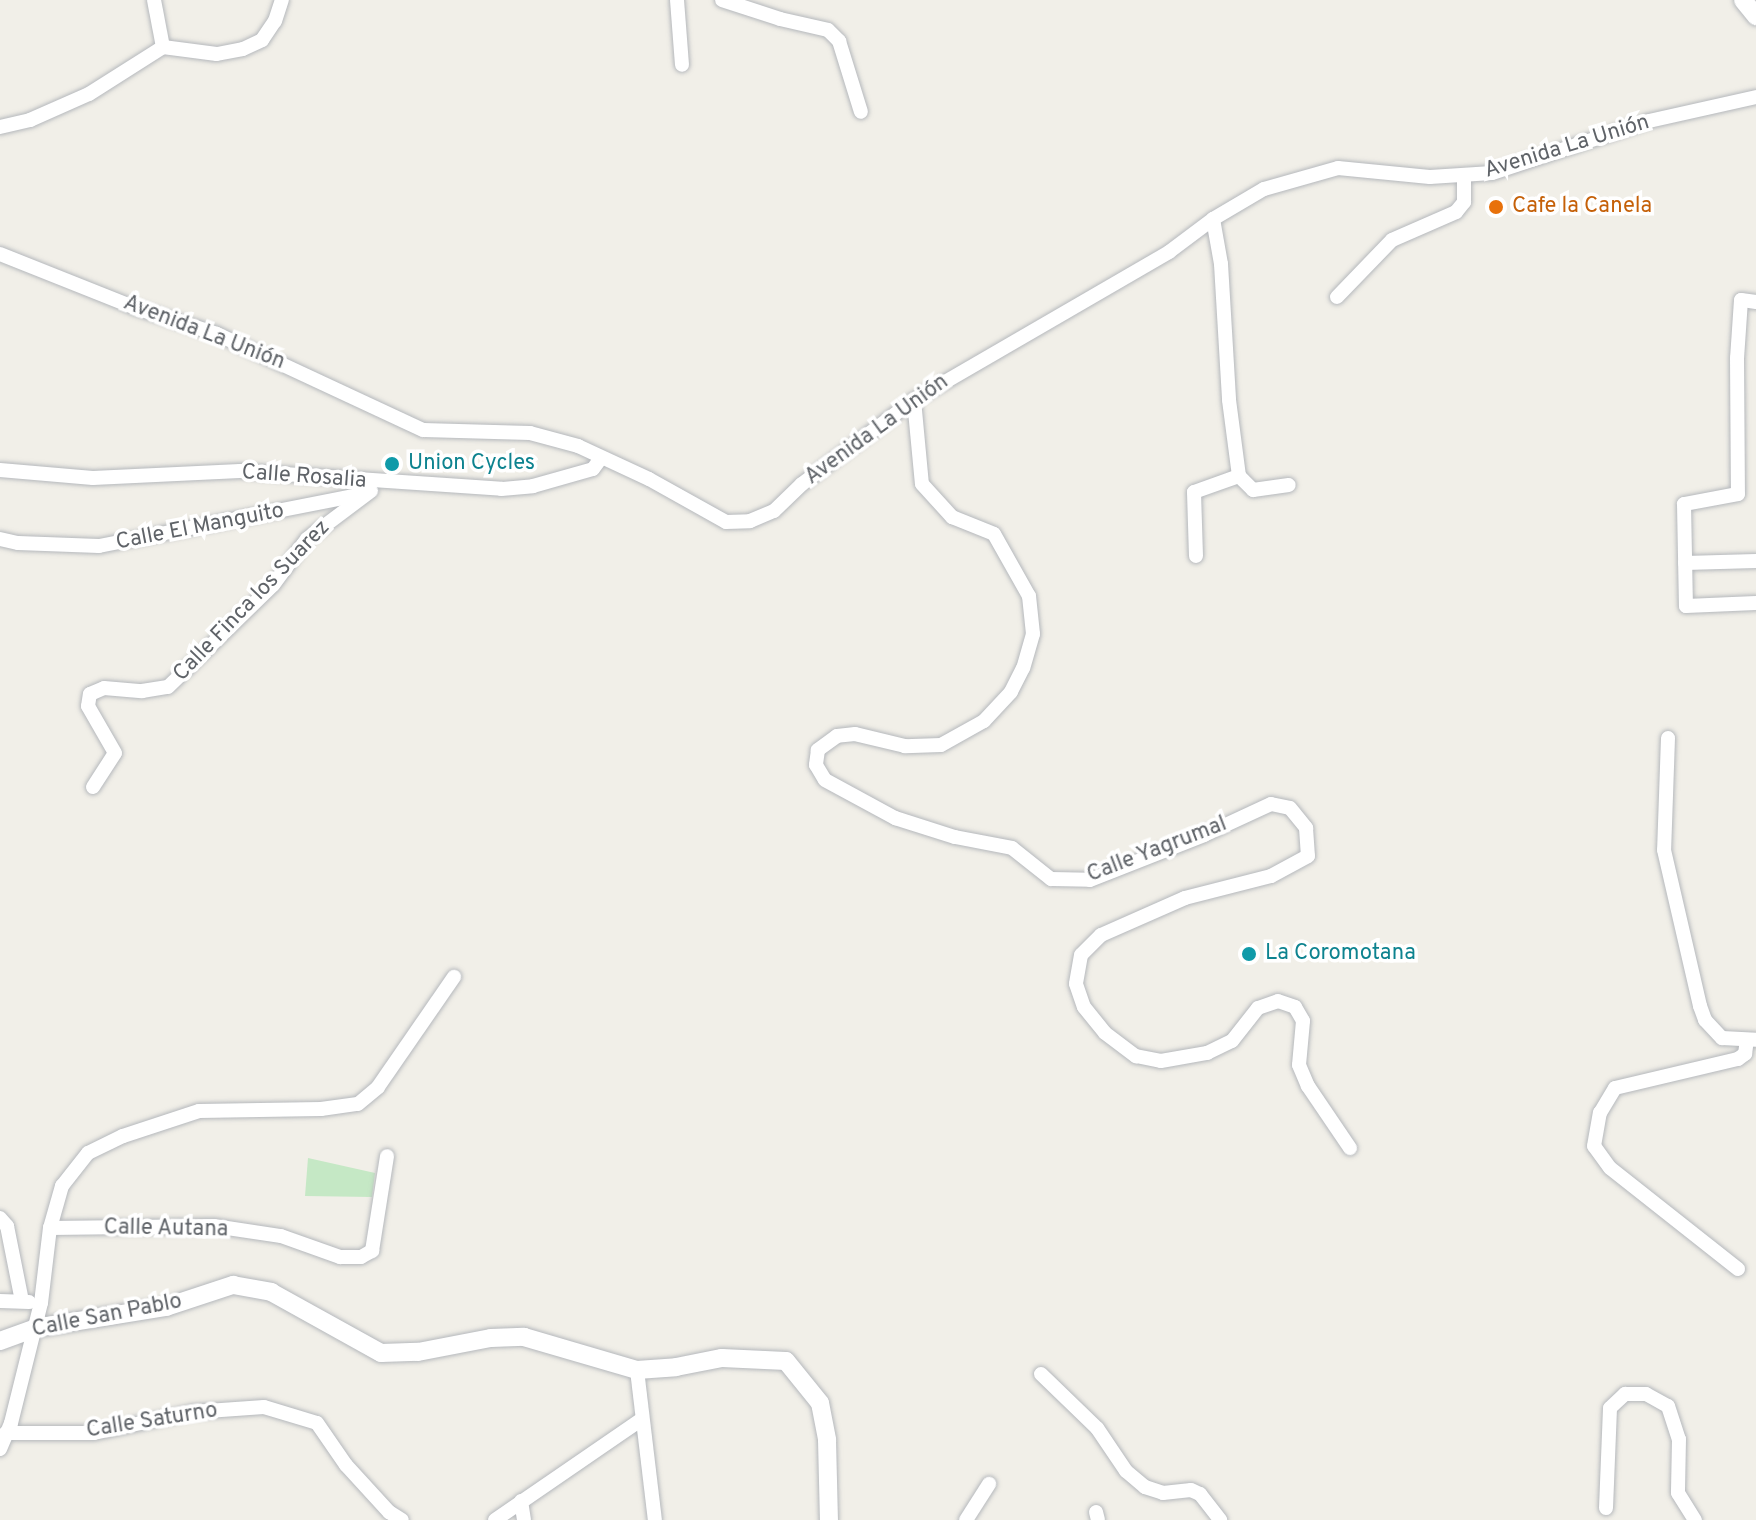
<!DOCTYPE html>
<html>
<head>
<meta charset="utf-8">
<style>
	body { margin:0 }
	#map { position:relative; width:1756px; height:1520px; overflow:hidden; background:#f1efe8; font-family:Overpass,sans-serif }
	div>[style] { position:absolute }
	.green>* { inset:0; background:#c5e8c5 }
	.roads { filter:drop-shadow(0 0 2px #b5b8bc) drop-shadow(0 0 2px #b5b8bc) }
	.minor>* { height:14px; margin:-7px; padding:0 7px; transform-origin:7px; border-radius:7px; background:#fff }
	.tertiary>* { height:18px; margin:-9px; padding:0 9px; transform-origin:9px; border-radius:9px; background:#fff }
	.dots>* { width:22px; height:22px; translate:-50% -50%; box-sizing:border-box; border:4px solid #fff; border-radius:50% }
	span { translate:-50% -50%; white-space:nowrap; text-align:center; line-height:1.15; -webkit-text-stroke:7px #fff; paint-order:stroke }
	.street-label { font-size:22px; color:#5f6368 }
	.food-label { font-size:22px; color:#c56008 }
	.left { translate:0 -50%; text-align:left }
	.culture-label { font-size:22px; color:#0d838f }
</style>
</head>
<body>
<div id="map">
	<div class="green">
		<div style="clip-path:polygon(308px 1158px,375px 1173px,372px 1197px,305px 1196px)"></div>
	</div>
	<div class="roads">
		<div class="minor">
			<div style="left:154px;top:0;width:48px;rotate:79.2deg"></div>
			<div style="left:677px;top:0;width:65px;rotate:85.6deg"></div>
			<div style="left:722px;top:0;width:61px;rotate:18.1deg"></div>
			<div style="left:780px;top:19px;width:49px;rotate:12.9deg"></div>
			<div style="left:828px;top:30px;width:16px;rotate:45deg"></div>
			<div style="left:839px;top:41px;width:74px;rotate:72.8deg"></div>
			<div style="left:0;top:127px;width:31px;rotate:-13deg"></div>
			<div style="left:30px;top:120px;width:64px;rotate:-23.8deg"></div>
			<div style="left:89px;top:94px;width:88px;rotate:-32.4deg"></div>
			<div style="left:163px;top:47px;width:54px;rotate:7.4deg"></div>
			<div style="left:217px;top:54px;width:26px;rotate:-11deg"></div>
			<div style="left:243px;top:49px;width:21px;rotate:-25deg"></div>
			<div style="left:262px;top:40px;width:23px;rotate:-56deg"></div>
			<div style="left:275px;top:21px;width:22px;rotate:-72deg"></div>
			<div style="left:1213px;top:219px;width:46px;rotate:79.9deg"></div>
			<div style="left:1221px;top:264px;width:136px;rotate:86.6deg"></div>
			<div style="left:1229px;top:400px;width:77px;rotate:82.5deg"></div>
			<div style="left:1239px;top:476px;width:20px;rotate:45deg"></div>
			<div style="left:1253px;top:490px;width:36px;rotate:-8deg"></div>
			<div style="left:0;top:254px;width:146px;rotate:21.7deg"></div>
			<div style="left:136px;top:308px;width:85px;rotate:17.8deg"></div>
			<div style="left:217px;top:334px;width:227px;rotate:25deg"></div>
			<div style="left:423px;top:430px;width:107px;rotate:1.6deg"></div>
			<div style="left:530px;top:433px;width:50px;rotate:15.2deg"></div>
			<div style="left:578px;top:446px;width:78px;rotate:24.9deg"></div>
			<div style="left:649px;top:479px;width:88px;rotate:29.2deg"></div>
			<div style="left:726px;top:522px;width:24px;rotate:-2deg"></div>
			<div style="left:750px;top:521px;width:26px;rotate:-23deg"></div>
			<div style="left:774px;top:511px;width:39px;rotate:-44deg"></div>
			<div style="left:802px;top:484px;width:140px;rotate:-36.9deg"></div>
			<div style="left:914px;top:400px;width:295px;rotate:-30.1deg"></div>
			<div style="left:1169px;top:252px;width:55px;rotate:-36.9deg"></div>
			<div style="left:1213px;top:219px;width:59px;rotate:-30.5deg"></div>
			<div style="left:1264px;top:189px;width:77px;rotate:-15.8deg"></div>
			<div style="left:1338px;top:168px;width:92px;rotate:5.6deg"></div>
			<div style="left:1430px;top:177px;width:62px;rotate:-3.7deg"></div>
			<div style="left:1492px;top:173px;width:165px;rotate:-18.3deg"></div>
			<div style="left:1649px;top:121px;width:110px;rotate:-12.6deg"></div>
			<div style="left:1337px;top:297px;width:79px;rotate:-46deg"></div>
			<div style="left:1392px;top:240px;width:70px;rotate:-23.6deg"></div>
			<div style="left:1456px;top:212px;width:13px;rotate:-51deg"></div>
			<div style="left:1464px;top:202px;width:25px;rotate:-90deg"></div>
			<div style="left:1756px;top:302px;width:15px;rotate:-172deg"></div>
			<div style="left:1741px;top:300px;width:58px;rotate:93.9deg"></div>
			<div style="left:1737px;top:358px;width:136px;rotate:89.6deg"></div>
			<div style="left:1738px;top:494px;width:55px;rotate:169.5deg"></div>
			<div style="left:1684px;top:504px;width:102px;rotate:88.9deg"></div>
			<div style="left:1686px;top:606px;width:70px;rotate:-2.5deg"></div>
			<div style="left:914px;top:400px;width:84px;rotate:84.6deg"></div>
			<div style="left:922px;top:484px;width:45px;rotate:47.7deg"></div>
			<div style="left:952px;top:517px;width:45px;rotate:22deg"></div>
			<div style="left:994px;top:534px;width:71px;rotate:60.6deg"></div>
			<div style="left:1029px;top:596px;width:38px;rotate:84deg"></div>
			<div style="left:1033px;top:634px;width:35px;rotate:106deg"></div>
			<div style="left:1023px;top:668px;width:27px;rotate:117deg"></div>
			<div style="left:1011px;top:692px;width:40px;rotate:133deg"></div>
			<div style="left:984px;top:721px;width:49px;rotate:150.8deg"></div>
			<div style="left:941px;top:745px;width:36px;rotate:178deg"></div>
			<div style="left:905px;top:746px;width:51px;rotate:-166.5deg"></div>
			<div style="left:855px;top:734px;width:18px;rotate:174deg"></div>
			<div style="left:837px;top:736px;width:24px;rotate:144deg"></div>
			<div style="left:818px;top:750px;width:15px;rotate:98deg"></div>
			<div style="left:816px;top:765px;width:17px;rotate:59deg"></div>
			<div style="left:825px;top:780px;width:80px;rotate:28.5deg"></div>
			<div style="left:895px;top:818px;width:63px;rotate:17.6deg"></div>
			<div style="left:955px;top:837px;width:58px;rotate:10.9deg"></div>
			<div style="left:1012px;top:848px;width:50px;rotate:38.5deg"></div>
			<div style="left:1051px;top:879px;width:39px;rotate:1deg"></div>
			<div style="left:1090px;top:880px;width:123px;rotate:-21.5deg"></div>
			<div style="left:1204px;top:835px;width:74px;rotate:-24.8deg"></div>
			<div style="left:1271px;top:804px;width:19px;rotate:12deg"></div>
			<div style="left:1290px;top:808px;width:26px;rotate:51deg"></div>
			<div style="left:1306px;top:828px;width:28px;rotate:86deg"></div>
			<div style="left:1308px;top:856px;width:42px;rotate:151.6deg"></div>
			<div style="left:1271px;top:876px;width:89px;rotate:165.7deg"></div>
			<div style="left:1185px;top:898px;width:92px;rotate:156.2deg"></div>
			<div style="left:1101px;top:935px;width:28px;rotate:135deg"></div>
			<div style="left:1081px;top:955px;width:29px;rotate:100deg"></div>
			<div style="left:1076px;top:984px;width:24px;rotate:71deg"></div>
			<div style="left:1084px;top:1007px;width:33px;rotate:51deg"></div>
			<div style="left:1105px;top:1033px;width:39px;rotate:37deg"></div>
			<div style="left:1136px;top:1056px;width:25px;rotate:11deg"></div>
			<div style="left:1161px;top:1061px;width:47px;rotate:-9.9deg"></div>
			<div style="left:1207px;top:1053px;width:28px;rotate:-26deg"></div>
			<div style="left:1232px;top:1041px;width:42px;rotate:-51.8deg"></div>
			<div style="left:1258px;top:1008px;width:21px;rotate:-19deg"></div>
			<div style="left:1278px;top:1001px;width:18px;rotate:19deg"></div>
			<div style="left:1295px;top:1007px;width:16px;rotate:60deg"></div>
			<div style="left:1303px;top:1021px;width:44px;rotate:95.2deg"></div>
			<div style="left:1299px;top:1065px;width:23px;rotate:67deg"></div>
			<div style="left:1308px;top:1086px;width:75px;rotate:55.9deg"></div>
			<div style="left:0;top:470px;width:93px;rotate:4.9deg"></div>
			<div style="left:93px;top:478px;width:147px;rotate:-2.7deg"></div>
			<div style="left:240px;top:471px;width:262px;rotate:3.9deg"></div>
			<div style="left:501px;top:489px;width:32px;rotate:-5deg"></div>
			<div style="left:533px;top:486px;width:62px;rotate:-15.8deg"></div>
			<div style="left:593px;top:469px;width:14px;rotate:-54deg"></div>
			<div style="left:0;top:539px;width:18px;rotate:13deg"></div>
			<div style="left:18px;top:543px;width:81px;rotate:2.1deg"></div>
			<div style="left:99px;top:546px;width:265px;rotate:-11.1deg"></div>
			<div style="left:1196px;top:556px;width:64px;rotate:-91.8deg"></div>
			<div style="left:1194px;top:492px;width:48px;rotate:-19.6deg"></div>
			<div style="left:1685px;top:563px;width:71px;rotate:-1.6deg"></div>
			<div style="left:1668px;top:738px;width:112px;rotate:92deg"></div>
			<div style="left:1664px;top:850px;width:160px;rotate:77deg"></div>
			<div style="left:1700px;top:1006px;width:15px;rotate:70deg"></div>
			<div style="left:1705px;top:1020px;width:25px;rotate:47deg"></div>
			<div style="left:1722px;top:1038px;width:34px;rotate:3deg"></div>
			<div style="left:93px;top:787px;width:40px;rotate:-57.1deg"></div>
			<div style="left:115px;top:753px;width:54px;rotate:-119.9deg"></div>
			<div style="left:88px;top:706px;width:12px;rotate:-81deg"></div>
			<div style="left:90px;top:694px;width:15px;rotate:-23deg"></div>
			<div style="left:104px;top:688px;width:38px;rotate:5deg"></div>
			<div style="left:142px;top:691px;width:26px;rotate:-9deg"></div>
			<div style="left:168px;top:687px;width:146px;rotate:-44.2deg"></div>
			<div style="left:273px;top:585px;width:57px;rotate:-53.5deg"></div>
			<div style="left:307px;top:539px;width:80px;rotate:-36.9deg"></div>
			<div style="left:0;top:1218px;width:11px;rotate:49deg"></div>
			<div style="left:7px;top:1226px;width:76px;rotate:78.7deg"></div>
			<div style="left:50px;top:1228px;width:164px;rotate:-0.7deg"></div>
			<div style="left:214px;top:1226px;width:68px;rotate:8.5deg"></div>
			<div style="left:281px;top:1236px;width:63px;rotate:19.6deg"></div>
			<div style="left:340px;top:1257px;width:21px"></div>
			<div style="left:361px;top:1257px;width:13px;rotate:-29deg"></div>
			<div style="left:372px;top:1251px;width:96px;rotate:-81deg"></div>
			<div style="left:1738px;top:1269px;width:163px;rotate:-141.7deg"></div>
			<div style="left:1610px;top:1168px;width:27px;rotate:-126deg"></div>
			<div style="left:1594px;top:1146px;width:34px;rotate:-80deg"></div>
			<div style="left:1600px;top:1113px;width:29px;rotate:-59deg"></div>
			<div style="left:1615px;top:1088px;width:126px;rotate:-13.3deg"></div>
			<div style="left:1738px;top:1059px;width:9px;rotate:-36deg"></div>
			<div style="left:1745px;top:1054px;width:14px;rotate:-82deg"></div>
			<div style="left:0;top:1301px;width:29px;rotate:2deg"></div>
			<div style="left:637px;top:1370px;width:151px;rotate:83.2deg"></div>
			<div style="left:1041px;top:1374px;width:78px;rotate:44deg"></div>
			<div style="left:1097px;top:1428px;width:52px;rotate:56deg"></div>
			<div style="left:1126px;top:1471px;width:25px;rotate:40deg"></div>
			<div style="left:1145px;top:1487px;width:19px;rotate:18deg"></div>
			<div style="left:1163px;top:1493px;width:28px;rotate:-6deg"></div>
			<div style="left:1191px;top:1490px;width:10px;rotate:24deg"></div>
			<div style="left:1200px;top:1494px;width:33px;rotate:52deg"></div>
			<div style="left:2px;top:1436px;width:5px;rotate:-37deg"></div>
			<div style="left:6px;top:1433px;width:88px"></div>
			<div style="left:94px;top:1433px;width:101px;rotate:-12deg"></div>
			<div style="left:193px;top:1412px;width:71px;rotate:-4deg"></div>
			<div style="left:264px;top:1407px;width:55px;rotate:16.8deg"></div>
			<div style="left:317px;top:1423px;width:51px;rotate:55.4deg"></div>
			<div style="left:346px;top:1465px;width:64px;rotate:47.5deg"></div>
			<div style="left:389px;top:1512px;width:15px;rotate:32deg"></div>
			<div style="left:0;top:1449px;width:28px;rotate:-67deg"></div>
			<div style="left:11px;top:1423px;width:124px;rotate:-76deg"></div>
			<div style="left:41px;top:1303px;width:76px;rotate:-83.2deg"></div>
			<div style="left:50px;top:1228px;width:44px;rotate:-74.1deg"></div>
			<div style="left:62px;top:1186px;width:42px;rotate:-51.8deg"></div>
			<div style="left:88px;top:1153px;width:39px;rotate:-26deg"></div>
			<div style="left:123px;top:1136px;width:80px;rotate:-18.2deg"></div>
			<div style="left:199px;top:1111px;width:122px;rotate:-0.9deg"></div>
			<div style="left:321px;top:1109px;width:37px;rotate:-8deg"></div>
			<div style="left:358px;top:1104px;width:26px;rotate:-40deg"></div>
			<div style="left:378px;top:1087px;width:134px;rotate:-55.4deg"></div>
			<div style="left:521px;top:1501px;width:19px;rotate:81deg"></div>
			<div style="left:1606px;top:1508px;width:100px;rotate:-87.7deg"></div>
			<div style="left:1610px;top:1408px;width:21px;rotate:-43deg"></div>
			<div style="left:1625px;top:1394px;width:21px"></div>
			<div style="left:1646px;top:1394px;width:25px;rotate:29deg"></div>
			<div style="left:1668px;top:1406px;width:35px;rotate:72deg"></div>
			<div style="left:1679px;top:1439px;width:54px;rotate:91.1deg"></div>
			<div style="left:1678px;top:1493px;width:32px;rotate:58deg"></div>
			<div style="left:1096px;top:1512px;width:8px;rotate:76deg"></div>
			<div style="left:495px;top:1520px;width:178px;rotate:-34.5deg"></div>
			<div style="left:966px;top:1520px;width:43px;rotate:-57.4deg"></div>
		</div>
		<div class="tertiary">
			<div style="left:1743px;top:0;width:21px;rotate:51deg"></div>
			<div style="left:0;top:1341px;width:37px;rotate:-20deg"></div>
			<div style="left:35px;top:1328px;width:133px;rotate:-9.1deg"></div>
			<div style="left:166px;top:1307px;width:71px;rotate:-18.2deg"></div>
			<div style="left:233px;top:1285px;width:39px;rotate:10deg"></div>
			<div style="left:271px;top:1292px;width:126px;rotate:29deg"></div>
			<div style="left:381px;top:1353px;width:37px;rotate:-2deg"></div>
			<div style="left:418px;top:1352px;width:74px;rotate:-10.9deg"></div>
			<div style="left:491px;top:1338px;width:33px;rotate:-2deg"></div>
			<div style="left:524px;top:1337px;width:118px;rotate:16.3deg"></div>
			<div style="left:637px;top:1370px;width:39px;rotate:-4deg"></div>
			<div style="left:676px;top:1367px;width:47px;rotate:-11.1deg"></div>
			<div style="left:722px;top:1358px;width:64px;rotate:2.7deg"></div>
			<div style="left:786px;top:1361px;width:54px;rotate:51deg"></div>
			<div style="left:820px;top:1403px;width:38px;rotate:79deg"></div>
			<div style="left:827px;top:1440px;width:80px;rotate:88.6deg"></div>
		</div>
	</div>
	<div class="dots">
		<div style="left:1496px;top:207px;background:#e8710a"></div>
		<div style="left:392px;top:464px;background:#0f9aa8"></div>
		<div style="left:1249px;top:954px;background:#0f9aa8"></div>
	</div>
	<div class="street-label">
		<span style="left:1567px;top:147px;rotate:-17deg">Avenida La Unión</span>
		<span style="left:204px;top:333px;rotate:21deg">Avenida La Unión</span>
		<span style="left:877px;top:430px;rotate:-36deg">Avenida La Unión</span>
		<span style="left:304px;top:477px;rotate:4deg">Calle Rosalia</span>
		<span style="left:200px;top:527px;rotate:-11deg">Calle El Manguito</span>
		<span style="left:252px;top:601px;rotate:-46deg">Calle Finca los Suarez</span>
		<span style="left:1157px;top:850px;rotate:-21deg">Calle Yagrumal</span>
		<span style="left:166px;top:1229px;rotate:1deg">Calle Autana</span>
		<span style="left:107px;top:1316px;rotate:-11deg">Calle San Pablo</span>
		<span style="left:152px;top:1421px;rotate:-9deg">Calle Saturno</span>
	</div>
	<div class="food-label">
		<span class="left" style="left:1512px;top:207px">Cafe la Canela</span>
	</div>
	<div class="culture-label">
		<span class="left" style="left:408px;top:464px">Union Cycles</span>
		<span class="left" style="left:1265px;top:954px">La Coromotana</span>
	</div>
</div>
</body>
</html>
